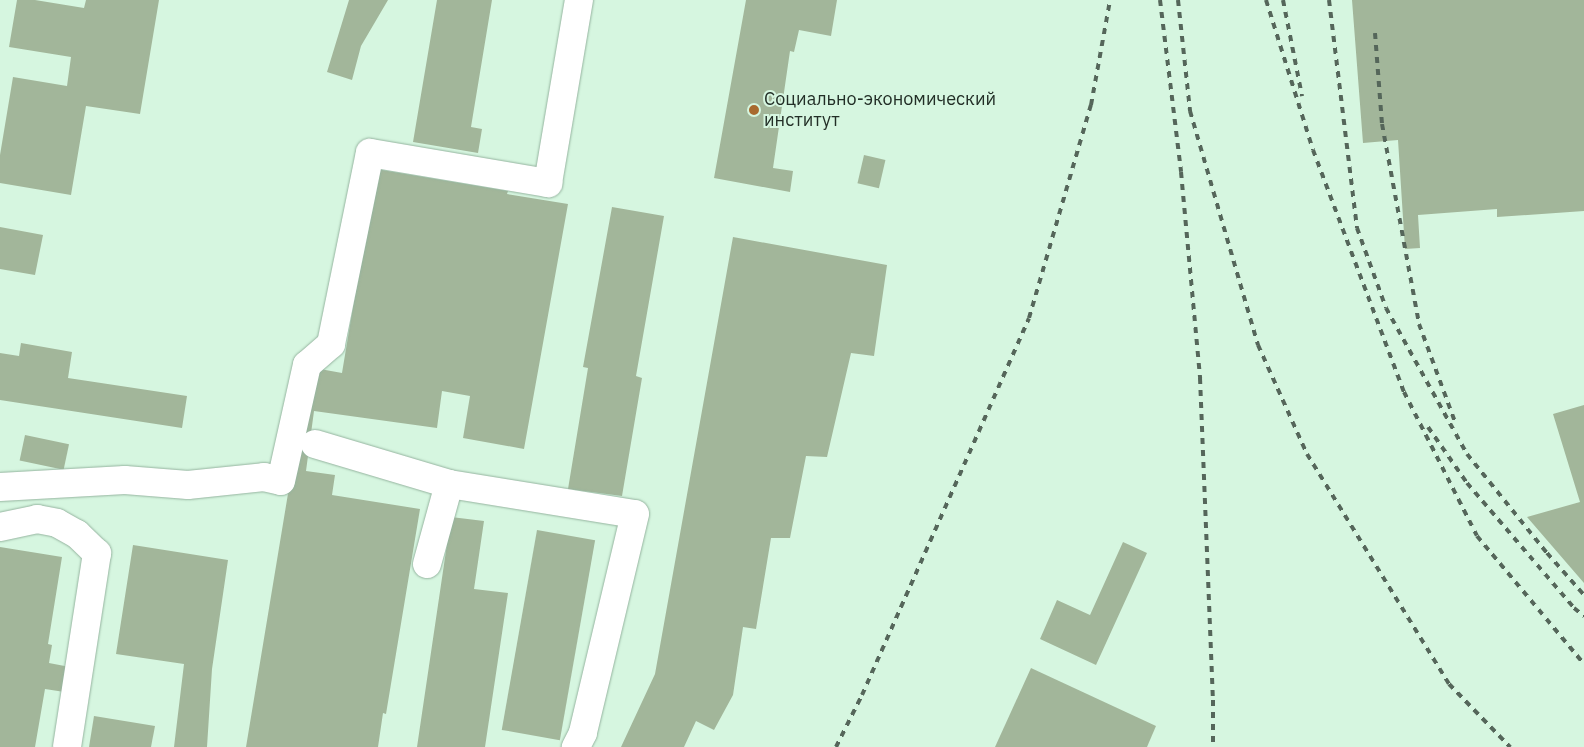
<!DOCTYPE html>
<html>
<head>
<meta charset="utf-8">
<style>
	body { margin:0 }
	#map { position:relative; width:1584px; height:747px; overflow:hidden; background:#d6f6e0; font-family:"IBM Plex Sans",sans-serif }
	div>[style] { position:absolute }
	.building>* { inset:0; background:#a2b69a; transform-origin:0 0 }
	.roads { filter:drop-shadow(0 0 1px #95b49f) drop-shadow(0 0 1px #95b49f) }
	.minor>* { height:28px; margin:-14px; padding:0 14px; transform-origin:14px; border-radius:14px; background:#fff }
	.rail>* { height:4px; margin-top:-2px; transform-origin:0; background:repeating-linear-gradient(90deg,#55665a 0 6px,transparent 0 12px) }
	.dots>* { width:14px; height:14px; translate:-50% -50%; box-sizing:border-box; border:2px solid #d6f6e0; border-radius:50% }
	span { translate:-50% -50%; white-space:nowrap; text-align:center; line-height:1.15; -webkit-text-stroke:4px #d6f6e0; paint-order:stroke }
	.poi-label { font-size:18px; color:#222e26 }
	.left { translate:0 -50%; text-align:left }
</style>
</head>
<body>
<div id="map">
	<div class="building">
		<div style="clip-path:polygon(17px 0,35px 0,84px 8px,86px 0,159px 0,140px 114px,86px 106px,71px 195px,0 183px,0 155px,13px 77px,67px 86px,71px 57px,9px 47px)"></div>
		<div style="clip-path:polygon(349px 0,388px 0,361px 46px,352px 80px,327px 72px)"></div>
		<div style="clip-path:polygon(437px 0,492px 0,471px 127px,482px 129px,478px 153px,413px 142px)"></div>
		<div style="clip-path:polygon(746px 0,837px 0,831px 36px,799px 30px,794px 52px,790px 51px,773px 168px,793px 171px,790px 192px,714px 178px)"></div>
		<div style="clip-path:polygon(1352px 0,1584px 0,1584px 211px,1497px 217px,1497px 209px,1418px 215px,1420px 248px,1405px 249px,1398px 140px,1363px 143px)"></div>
		<div style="left:864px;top:155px;width:22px;height:29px;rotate:13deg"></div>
		<div style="clip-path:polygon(376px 169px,508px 191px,507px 194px,568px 204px,524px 449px,463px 438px,470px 396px,442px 391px,437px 428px,314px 411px,306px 471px,335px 475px,332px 495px,420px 509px,386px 714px,383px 713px,378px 747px,246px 747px,309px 367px,342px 373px)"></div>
		<div style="clip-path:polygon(612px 207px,664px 216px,636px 376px,642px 378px,622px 496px,568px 489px,588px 368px,583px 367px)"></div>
		<div style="clip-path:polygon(0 227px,43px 235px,35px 275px,0 269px)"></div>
		<div style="clip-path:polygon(733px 237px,887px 265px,874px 356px,851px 353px,827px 457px,806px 456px,790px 538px,771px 538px,756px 629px,743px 627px,733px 695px,714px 730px,696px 721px,684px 747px,621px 747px,655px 674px)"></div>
		<div style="clip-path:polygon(21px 343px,72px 352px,68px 378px,187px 396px,182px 428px,0 400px,0 353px,19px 356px)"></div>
		<div style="clip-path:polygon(1584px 405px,1584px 583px,1527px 517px,1580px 502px,1553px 414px)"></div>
		<div style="left:25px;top:435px;width:45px;height:26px;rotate:12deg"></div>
		<div style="clip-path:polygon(451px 517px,484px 521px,474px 589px,508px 593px,485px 747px,417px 747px)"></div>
		<div style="left:537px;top:530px;width:59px;height:203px;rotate:10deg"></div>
		<div style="clip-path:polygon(1123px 542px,1147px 553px,1096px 665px,1040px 639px,1057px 600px,1090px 615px)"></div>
		<div style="clip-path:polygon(133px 545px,228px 560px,212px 669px,207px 747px,174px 747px,184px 664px,116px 654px)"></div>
		<div style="clip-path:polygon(0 547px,62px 557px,48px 644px,52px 645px,49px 663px,75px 668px,71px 693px,45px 689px,35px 747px,0 747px)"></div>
		<div style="clip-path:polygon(1031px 668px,1156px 726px,1147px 747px,995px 747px)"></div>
		<div style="clip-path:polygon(94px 716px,155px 726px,151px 747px,89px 747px)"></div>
	</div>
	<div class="roads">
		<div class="minor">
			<div style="left:315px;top:444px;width:140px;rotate:16.6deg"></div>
			<div style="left:0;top:487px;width:125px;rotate:-3.2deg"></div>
			<div style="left:125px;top:480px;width:63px;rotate:4.5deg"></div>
			<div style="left:188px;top:485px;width:76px;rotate:-6deg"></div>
			<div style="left:264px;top:477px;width:17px;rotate:13deg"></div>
			<div style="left:281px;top:481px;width:119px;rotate:-77.4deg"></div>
			<div style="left:307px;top:365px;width:32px;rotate:-41deg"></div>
			<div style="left:331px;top:344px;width:195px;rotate:-78.5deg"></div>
			<div style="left:370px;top:153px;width:181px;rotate:9.6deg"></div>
			<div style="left:548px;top:183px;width:186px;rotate:-80.4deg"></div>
			<div style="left:0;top:527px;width:38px;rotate:-12deg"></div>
			<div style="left:37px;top:519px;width:20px;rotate:11deg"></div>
			<div style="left:57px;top:523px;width:23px;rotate:29deg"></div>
			<div style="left:77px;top:534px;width:28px;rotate:44deg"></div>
			<div style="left:97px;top:553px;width:196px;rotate:98.8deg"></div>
			<div style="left:427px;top:564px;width:83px;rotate:-74.6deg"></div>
			<div style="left:449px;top:484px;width:188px;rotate:9.2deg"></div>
			<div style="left:635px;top:514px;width:225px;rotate:103.4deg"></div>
			<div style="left:583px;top:733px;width:16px;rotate:117deg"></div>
		</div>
	</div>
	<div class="rail">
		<div style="left:1160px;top:0;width:173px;rotate:83deg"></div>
		<div style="left:1181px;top:172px;width:207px;rotate:84.7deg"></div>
		<div style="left:1200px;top:378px;width:322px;rotate:87.7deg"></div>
		<div style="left:1213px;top:700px;width:47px;rotate:90deg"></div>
		<div style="left:1178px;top:0;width:112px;rotate:83.8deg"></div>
		<div style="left:1190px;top:111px;width:244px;rotate:73.8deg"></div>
		<div style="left:1258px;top:345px;width:120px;rotate:65.8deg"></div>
		<div style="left:1307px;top:454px;width:270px;rotate:58.3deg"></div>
		<div style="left:1449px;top:684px;width:88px;rotate:45.9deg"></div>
		<div style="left:1266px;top:0;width:157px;rotate:72.6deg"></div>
		<div style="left:1313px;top:150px;width:259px;rotate:69.4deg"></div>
		<div style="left:1404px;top:392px;width:161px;rotate:63.1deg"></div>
		<div style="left:1477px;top:536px;width:167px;rotate:50.1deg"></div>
		<div style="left:1283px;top:0;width:98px;rotate:78.8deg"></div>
		<div style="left:1329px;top:0;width:230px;rotate:83deg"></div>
		<div style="left:1357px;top:228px;width:85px;rotate:70.1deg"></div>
		<div style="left:1386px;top:308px;width:167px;rotate:61deg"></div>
		<div style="left:1467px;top:454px;width:127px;rotate:51.1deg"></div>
		<div style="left:1547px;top:553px;width:56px;rotate:48.6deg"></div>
		<div style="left:1375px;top:33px;width:91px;rotate:85.6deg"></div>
		<div style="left:1382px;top:124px;width:203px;rotate:79.5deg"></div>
		<div style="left:1419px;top:324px;width:104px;rotate:69.8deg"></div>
		<div style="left:1428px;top:427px;width:68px;rotate:55.1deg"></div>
		<div style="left:1467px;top:483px;width:165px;rotate:49.4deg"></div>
		<div style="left:1574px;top:608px;width:13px;rotate:39deg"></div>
		<div style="left:836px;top:747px;width:58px;rotate:-63.4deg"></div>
		<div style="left:862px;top:695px;width:412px;rotate:-66.1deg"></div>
		<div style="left:1029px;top:318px;width:222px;rotate:-73.8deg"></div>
		<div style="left:1091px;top:105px;width:107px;rotate:-79.7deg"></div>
	</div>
	<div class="dots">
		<div style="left:754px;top:110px;background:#a86a2f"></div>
	</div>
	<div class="poi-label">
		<span class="left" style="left:764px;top:110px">Социально-экономический<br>институт</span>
	</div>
</div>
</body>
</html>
